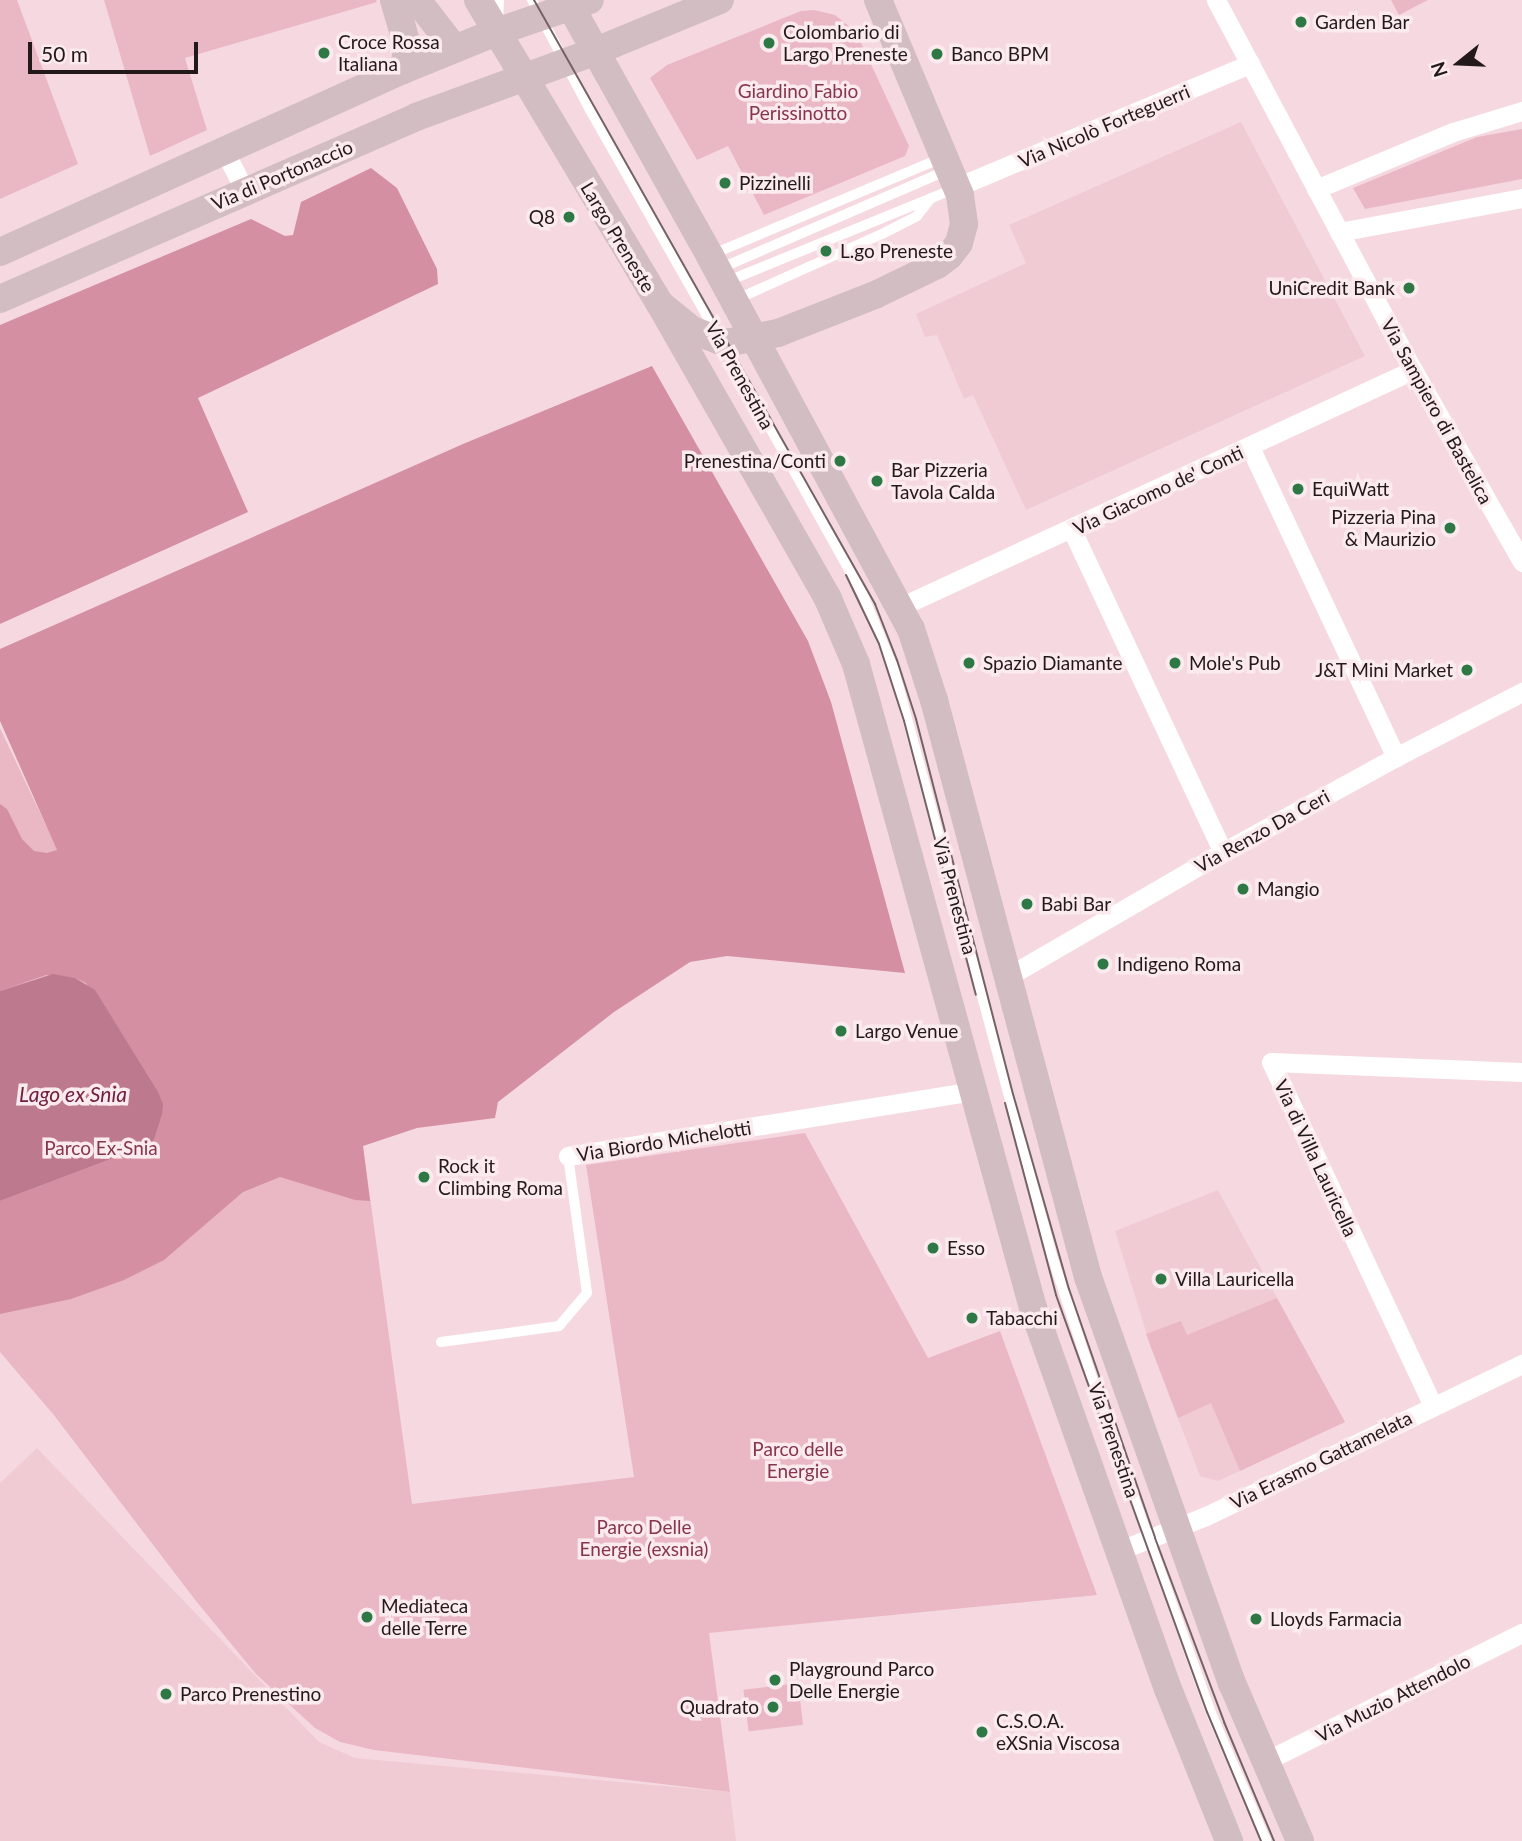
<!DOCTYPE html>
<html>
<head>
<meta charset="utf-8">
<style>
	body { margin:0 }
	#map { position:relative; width:1522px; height:1841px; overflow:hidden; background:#f6d9e0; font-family:Lato,sans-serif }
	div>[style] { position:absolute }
	.built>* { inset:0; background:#f0cbd4 }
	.green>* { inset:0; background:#eab8c5; transform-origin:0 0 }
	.forest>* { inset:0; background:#d48fa2 }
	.water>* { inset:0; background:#bd7a8e }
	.lane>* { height:10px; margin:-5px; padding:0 5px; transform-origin:5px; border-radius:5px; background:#fff }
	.street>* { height:19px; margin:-9.5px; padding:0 9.5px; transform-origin:9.5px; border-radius:9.5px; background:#fff }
	.secondary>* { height:28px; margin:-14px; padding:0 14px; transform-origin:14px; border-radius:14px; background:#d2bdc2 }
	.tram>* { height:2px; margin:-1px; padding:0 1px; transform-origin:1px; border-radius:1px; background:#746266 }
	.dots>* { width:19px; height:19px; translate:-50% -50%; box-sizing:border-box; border:4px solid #fbeaee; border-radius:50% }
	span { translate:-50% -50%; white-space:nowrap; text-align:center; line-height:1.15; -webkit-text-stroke:7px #fbeaee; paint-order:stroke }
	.poi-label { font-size:19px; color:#23191b }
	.left { translate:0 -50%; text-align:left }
	.right { translate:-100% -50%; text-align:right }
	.park-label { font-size:19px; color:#873451 }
	.street-label { font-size:19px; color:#23191b }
	.water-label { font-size:21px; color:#71203f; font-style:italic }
	.north { position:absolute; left:1424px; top:28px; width:70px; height:70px; -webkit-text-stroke:5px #fbeaee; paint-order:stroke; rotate:252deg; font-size:19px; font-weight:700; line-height:28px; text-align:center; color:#23191b }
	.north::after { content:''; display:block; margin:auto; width:24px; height:32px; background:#23191b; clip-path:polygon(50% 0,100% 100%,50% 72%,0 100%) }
	.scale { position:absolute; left:28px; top:42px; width:170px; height:32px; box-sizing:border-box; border:4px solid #23191b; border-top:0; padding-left:9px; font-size:21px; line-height:24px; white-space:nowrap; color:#23191b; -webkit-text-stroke:5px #fbeaee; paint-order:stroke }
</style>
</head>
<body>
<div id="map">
	<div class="built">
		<div style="clip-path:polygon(1241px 122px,1365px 356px,1026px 510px,973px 395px,964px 399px,937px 335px,925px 337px,916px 314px,1026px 263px,1009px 225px)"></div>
		<div style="clip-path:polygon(1218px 1190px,1345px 1422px,1218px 1481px,1200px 1476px,1151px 1348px,1115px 1231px)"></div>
		<div style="clip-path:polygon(37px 1448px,319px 1742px,355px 1758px,730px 1792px,736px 1841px,0 1841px,0 1483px)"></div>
	</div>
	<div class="green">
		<div style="clip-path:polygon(0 0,17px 0,78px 164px,0 199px)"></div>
		<div style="clip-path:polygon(104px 0,376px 0,377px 2px,185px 58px,207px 130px,150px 156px)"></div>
		<div style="clip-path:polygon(1391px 0,1428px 0,1399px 15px)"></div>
		<div style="clip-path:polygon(814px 10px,835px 15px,856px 32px,909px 146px,905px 156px,764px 215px,728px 146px,697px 160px,650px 78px,667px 65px,801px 11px)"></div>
		<div style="clip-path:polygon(1522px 129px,1522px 179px,1365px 209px,1353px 188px,1477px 137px)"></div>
		<div style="clip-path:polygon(0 728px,87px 912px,363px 1146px,412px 1504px,634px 1477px,586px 1165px,805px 1133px,928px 1358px,1000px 1331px,1097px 1595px,709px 1633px,730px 1792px,374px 1750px,340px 1742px,315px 1728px,256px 1674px,196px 1601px,53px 1414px,0 1352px)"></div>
		<div style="clip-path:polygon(1277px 1298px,1345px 1422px,1240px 1471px,1211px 1403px,1178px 1418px,1146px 1334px,1181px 1321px,1187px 1335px)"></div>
		<div style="left:798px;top:1683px;width:42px;height:55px;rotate:83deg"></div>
	</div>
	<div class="forest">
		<div style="clip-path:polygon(371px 168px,397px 188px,437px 269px,438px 284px,198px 398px,248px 512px,0 624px,0 325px,251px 219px,285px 236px,293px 235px,301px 202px)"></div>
		<div style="clip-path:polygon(652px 366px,808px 641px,831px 702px,905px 973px,727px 956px,690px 962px,614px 1012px,498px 1102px,495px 1118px,417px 1128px,363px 1146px,370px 1201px,355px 1200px,280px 1177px,243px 1192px,164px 1260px,124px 1280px,71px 1299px,0 1314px,0 1201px,153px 1143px,162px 1115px,86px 983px,75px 978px,46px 975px,0 991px,0 804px,7px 809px,22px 839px,34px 851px,47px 853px,57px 850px,0 721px,0 649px,463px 444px)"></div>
	</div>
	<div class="water">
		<div style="clip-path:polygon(53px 974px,75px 978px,95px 990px,158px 1092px,163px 1104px,162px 1115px,153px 1143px,0 1201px,0 991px)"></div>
	</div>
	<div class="lane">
		<div style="left:532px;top:0;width:124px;rotate:62.2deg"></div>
		<div style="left:590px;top:110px;width:257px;rotate:60.4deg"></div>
		<div style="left:498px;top:20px;width:20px;rotate:-87deg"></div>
		<div style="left:713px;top:254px;width:247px;rotate:-22.8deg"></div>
		<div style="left:719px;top:269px;width:247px;rotate:-23.4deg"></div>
		<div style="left:728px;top:281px;width:244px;rotate:-22.2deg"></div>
		<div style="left:735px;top:300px;width:161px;rotate:-24.2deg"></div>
		<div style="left:882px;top:234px;width:39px;rotate:-27deg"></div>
		<div style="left:917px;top:216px;width:23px;rotate:-52deg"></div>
		<div style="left:725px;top:347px;width:282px;rotate:60.9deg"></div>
		<div style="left:862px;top:593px;width:83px;rotate:67.4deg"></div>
		<div style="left:894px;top:670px;width:607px;rotate:74.91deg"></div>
		<div style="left:1052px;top:1256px;width:169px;rotate:71.8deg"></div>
		<div style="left:1105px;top:1417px;width:314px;rotate:70.3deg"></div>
		<div style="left:1211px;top:1713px;width:139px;rotate:66.7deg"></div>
		<div style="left:441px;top:1342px;width:119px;rotate:-7.7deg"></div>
		<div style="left:559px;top:1326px;width:43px;rotate:-49.7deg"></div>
		<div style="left:587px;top:1293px;width:138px;rotate:-97.9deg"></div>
	</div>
	<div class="street">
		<div style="left:1216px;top:0;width:419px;rotate:62deg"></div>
		<div style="left:1413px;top:370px;width:221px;rotate:60.4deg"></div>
		<div style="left:224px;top:150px;width:46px;rotate:62.9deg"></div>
		<div style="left:957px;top:187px;width:318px;rotate:-22.8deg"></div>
		<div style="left:1316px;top:189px;width:148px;rotate:-22.6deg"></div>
		<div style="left:1453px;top:132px;width:72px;rotate:-16.9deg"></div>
		<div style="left:1339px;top:232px;width:186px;rotate:-10.5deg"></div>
		<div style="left:1250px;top:447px;width:343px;rotate:64.8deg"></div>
		<div style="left:1072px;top:530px;width:356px;rotate:64.9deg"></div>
		<div style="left:902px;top:606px;width:563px;rotate:-24.79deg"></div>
		<div style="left:1007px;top:977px;width:250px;rotate:-30.1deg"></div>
		<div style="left:1223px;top:852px;width:197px;rotate:-28.8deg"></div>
		<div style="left:1396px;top:757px;width:142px;rotate:-27.3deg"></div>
		<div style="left:568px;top:1156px;width:410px;rotate:-9.1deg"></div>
		<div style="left:1433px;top:1406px;width:380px;rotate:-115.2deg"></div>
		<div style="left:1271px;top:1062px;width:251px;rotate:2.3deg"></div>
		<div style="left:1118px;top:1551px;width:95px;rotate:-21.7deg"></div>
		<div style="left:1206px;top:1516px;width:351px;rotate:-25.7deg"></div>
		<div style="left:1264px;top:1762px;width:288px;rotate:-26.6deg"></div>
	</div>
	<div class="secondary">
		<div style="left:394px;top:0;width:50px;rotate:73.7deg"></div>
		<div style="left:408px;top:48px;width:23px;rotate:103deg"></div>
		<div style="left:417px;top:0;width:62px;rotate:52.2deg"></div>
		<div style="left:478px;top:0;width:354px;rotate:59.1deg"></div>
		<div style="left:660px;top:304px;width:41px;rotate:39.1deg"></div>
		<div style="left:692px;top:330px;width:36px;rotate:21deg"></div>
		<div style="left:726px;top:343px;width:53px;rotate:-10.9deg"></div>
		<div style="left:778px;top:333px;width:104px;rotate:-21.4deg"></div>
		<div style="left:875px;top:295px;width:69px;rotate:-25.8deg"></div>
		<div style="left:937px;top:265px;width:15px;rotate:-37deg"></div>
		<div style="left:949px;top:256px;width:16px;rotate:-52deg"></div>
		<div style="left:959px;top:243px;width:20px;rotate:-75deg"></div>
		<div style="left:964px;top:224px;width:29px;rotate:-98deg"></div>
		<div style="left:960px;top:195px;width:212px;rotate:-112.8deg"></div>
		<div style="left:567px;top:0;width:293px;rotate:60.8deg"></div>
		<div style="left:710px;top:256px;width:424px;rotate:61.7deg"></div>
		<div style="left:911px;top:629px;width:75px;rotate:72.1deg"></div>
		<div style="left:934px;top:700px;width:597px;rotate:75.06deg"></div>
		<div style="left:1088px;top:1277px;width:431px;rotate:70.5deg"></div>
		<div style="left:1232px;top:1683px;width:172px;rotate:66.7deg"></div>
		<div style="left:0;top:252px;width:442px;rotate:-24.3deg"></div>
		<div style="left:403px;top:70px;width:100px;rotate:-22.2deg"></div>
		<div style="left:496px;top:32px;width:99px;rotate:-18.8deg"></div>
		<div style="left:0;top:299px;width:454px;rotate:-23.6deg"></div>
		<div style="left:416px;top:117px;width:192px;rotate:-20.1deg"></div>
		<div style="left:596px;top:51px;width:134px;rotate:-22.4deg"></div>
		<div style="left:660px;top:304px;width:339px;rotate:60.3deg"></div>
		<div style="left:828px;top:599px;width:71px;rotate:66.7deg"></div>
		<div style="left:856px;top:664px;width:668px;rotate:74.63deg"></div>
		<div style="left:1033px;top:1308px;width:404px;rotate:70.5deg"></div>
		<div style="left:1168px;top:1689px;width:164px;rotate:68.1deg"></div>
	</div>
	<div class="tram">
		<div style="left:534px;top:0;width:694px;rotate:60.55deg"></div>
		<div style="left:875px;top:604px;width:60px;rotate:68.6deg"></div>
		<div style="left:897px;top:660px;width:62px;rotate:72.1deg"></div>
		<div style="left:916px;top:719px;width:387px;rotate:75.5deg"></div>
		<div style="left:1013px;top:1094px;width:203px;rotate:74deg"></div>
		<div style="left:1069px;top:1289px;width:263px;rotate:70.9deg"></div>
		<div style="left:1155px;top:1538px;width:197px;rotate:69.4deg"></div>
		<div style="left:1224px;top:1722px;width:129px;rotate:67.2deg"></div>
		<div style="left:846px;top:575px;width:76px;rotate:64.4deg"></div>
		<div style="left:879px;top:644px;width:81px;rotate:72deg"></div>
		<div style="left:904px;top:721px;width:283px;rotate:75.3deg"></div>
		<div style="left:1005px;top:1103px;width:199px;rotate:75.1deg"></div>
		<div style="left:1056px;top:1295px;width:141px;rotate:70.2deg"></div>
		<div style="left:1128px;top:1494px;width:232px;rotate:70.1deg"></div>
		<div style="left:1207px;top:1712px;width:140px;rotate:67.3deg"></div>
	</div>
	<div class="dots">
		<div style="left:1301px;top:22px;background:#2e7845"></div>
		<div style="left:769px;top:43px;background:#2e7845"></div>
		<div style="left:324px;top:53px;background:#2e7845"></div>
		<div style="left:937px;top:54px;background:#2e7845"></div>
		<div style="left:725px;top:183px;background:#2e7845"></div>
		<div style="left:569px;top:217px;background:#2e7845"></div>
		<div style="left:826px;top:251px;background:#2e7845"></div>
		<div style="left:1409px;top:288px;background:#2e7845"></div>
		<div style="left:840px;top:461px;background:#2e7845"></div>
		<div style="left:877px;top:481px;background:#2e7845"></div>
		<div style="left:1298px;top:489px;background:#2e7845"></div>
		<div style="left:1450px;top:528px;background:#2e7845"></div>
		<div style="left:969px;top:663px;background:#2e7845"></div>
		<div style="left:1175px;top:663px;background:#2e7845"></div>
		<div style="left:1467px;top:670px;background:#2e7845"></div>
		<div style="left:1243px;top:889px;background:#2e7845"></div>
		<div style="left:1027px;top:904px;background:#2e7845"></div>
		<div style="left:1103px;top:964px;background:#2e7845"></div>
		<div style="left:841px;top:1031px;background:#2e7845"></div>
		<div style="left:424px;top:1177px;background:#2e7845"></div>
		<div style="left:933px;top:1248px;background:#2e7845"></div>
		<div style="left:1161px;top:1279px;background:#2e7845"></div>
		<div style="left:972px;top:1318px;background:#2e7845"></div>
		<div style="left:367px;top:1617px;background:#2e7845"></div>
		<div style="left:1256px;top:1619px;background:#2e7845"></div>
		<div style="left:775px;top:1680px;background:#2e7845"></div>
		<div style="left:166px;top:1694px;background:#2e7845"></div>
		<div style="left:773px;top:1707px;background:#2e7845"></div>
		<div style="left:982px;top:1732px;background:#2e7845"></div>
	</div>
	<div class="poi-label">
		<span class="left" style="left:1315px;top:22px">Garden Bar</span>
		<span class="left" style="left:783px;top:43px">Colombario di<br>Largo Preneste</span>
		<span class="left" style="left:338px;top:53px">Croce Rossa<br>Italiana</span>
		<span class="left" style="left:951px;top:54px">Banco BPM</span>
		<span class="left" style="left:739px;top:183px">Pizzinelli</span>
		<span class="right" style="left:555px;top:217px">Q8</span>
		<span class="left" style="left:840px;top:251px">L.go Preneste</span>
		<span class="right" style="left:1395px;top:288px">UniCredit Bank</span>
		<span class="right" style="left:826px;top:461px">Prenestina/Conti</span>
		<span class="left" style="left:891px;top:481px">Bar Pizzeria<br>Tavola Calda</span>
		<span class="left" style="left:1312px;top:489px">EquiWatt</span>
		<span class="right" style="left:1436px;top:528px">Pizzeria Pina<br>&amp; Maurizio</span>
		<span class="left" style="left:983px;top:663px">Spazio Diamante</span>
		<span class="left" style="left:1189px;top:663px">Mole's Pub</span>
		<span class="right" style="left:1453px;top:670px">J&amp;T Mini Market</span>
		<span class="left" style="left:1257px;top:889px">Mangio</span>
		<span class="left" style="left:1041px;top:904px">Babi Bar</span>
		<span class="left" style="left:1117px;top:964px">Indigeno Roma</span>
		<span class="left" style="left:855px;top:1031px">Largo Venue</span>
		<span class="left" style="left:438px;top:1177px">Rock it<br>Climbing Roma</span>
		<span class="left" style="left:947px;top:1248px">Esso</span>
		<span class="left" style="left:1175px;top:1279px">Villa Lauricella</span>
		<span class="left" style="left:986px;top:1318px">Tabacchi</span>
		<span class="left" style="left:381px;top:1617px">Mediateca<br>delle Terre</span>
		<span class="left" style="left:1270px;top:1619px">Lloyds Farmacia</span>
		<span class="left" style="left:789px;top:1680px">Playground Parco<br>Delle Energie</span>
		<span class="left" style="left:180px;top:1694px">Parco Prenestino</span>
		<span class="right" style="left:759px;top:1707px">Quadrato</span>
		<span class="left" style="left:996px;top:1732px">C.S.O.A.<br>eXSnia Viscosa</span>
	</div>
	<div class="park-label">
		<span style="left:798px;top:102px">Giardino Fabio<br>Perissinotto</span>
		<span style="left:101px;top:1148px">Parco Ex-Snia</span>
		<span style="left:798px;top:1460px">Parco delle<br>Energie</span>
		<span style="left:644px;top:1538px">Parco Delle<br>Energie (exsnia)</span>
	</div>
	<div class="street-label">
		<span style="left:1104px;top:126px;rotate:-23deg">Via Nicolò Forteguerri</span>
		<span style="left:282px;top:175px;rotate:-23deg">Via di Portonaccio</span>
		<span style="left:618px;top:237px;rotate:59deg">Largo Preneste</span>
		<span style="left:740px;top:375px;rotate:61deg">Via Prenestina</span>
		<span style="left:1437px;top:411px;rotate:61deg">Via Sampiero di Bastelica</span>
		<span style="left:1158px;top:490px;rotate:-25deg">Via Giacomo de' Conti</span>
		<span style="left:1262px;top:831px;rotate:-29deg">Via Renzo Da Ceri</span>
		<span style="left:955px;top:896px;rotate:75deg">Via Prenestina</span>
		<span style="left:664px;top:1141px;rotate:-9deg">Via Biordo Michelotti</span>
		<span style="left:1316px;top:1158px;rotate:65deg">Via di Villa Lauricella</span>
		<span style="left:1114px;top:1440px;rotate:71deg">Via Prenestina</span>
		<span style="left:1321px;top:1460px;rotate:-26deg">Via Erasmo Gattamelata</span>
		<span style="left:1393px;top:1698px;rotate:-27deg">Via Muzio Attendolo</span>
	</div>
	<div class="water-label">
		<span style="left:73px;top:1094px">Lago ex Snia</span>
	</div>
	<div class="north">N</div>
	<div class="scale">50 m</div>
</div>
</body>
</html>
